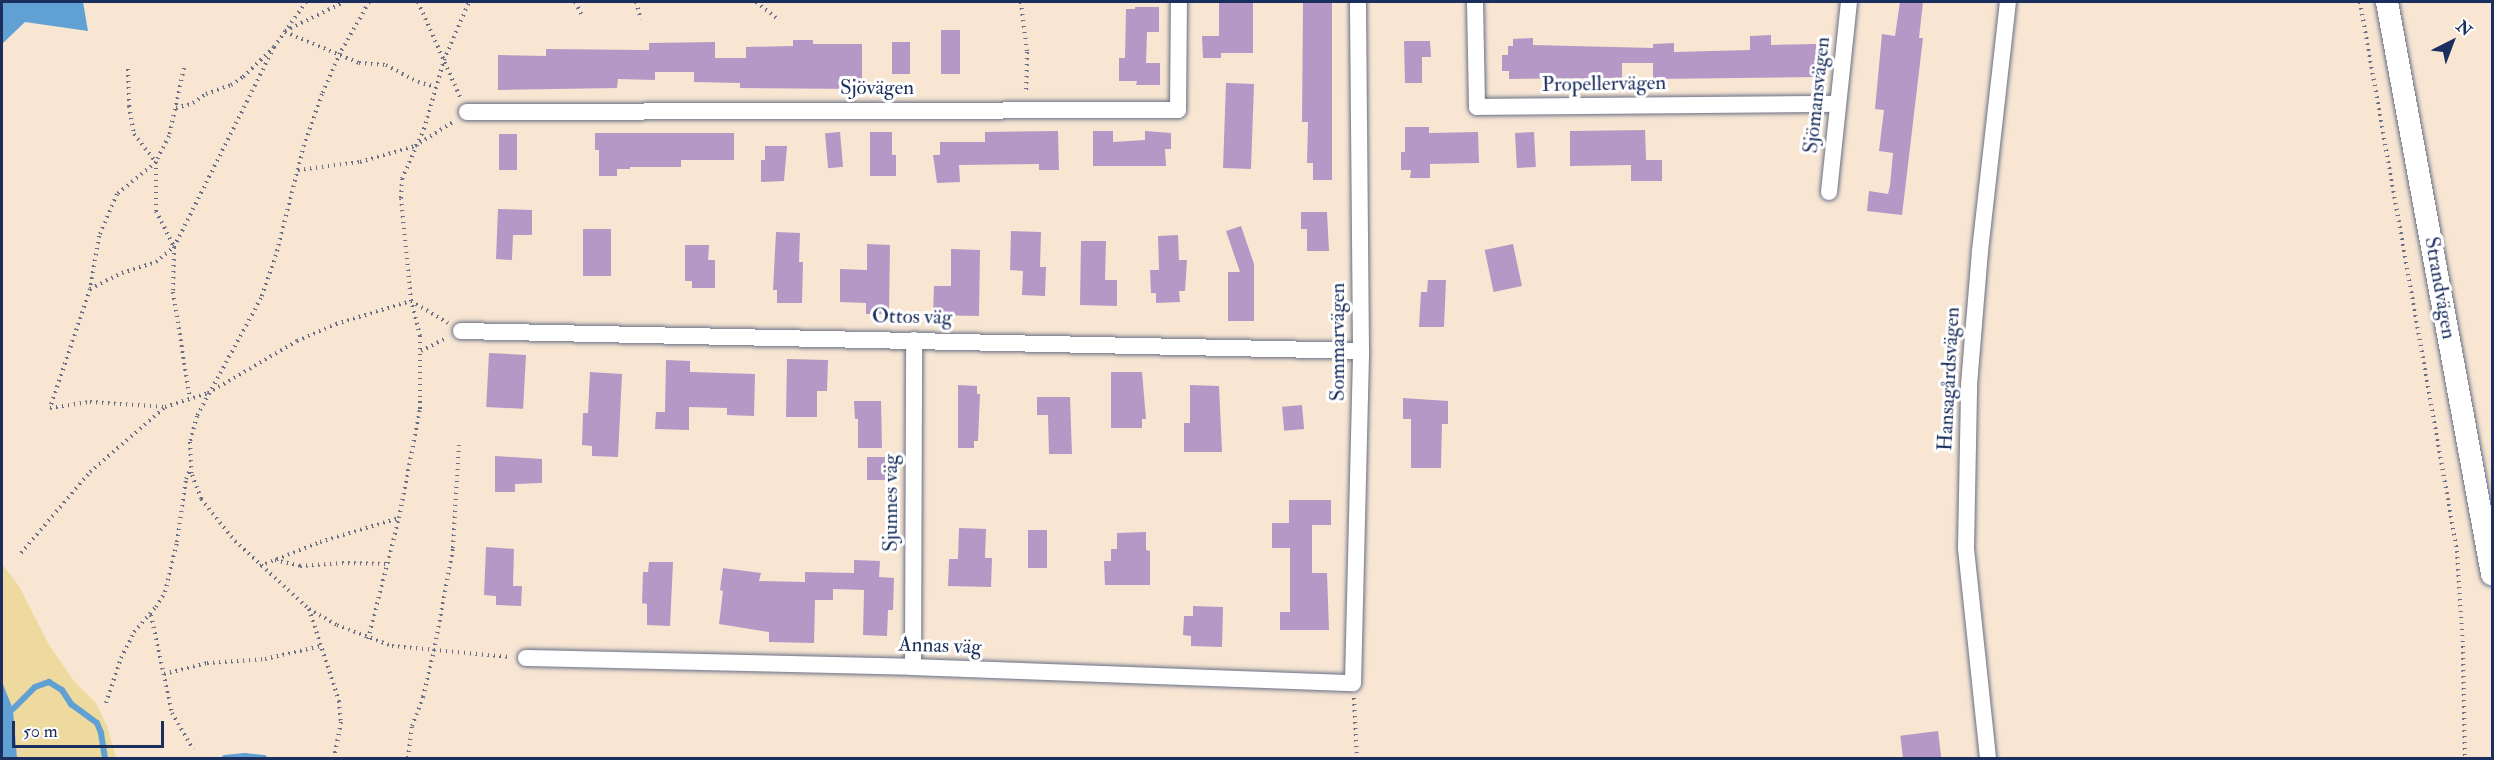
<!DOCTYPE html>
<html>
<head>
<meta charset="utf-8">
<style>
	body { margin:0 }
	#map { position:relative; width:2494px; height:760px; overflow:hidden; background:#f8e6d3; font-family:"IM FELL Double Pica",serif }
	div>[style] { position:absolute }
	.sand>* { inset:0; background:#eeda9e }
	.water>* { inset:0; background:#60a0d3 }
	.stream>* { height:6px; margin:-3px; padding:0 3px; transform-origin:3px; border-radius:3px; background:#60a0d3 }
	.building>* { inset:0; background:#b598c5; transform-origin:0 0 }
	.path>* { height:4px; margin-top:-2px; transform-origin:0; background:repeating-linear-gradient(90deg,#686f87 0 1.5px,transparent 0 6px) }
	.roads { filter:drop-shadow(0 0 2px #686f87) drop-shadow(0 0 2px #686f87) }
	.street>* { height:16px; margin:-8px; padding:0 8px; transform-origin:8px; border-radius:8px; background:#fff }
	.secondary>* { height:22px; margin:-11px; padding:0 11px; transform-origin:11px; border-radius:11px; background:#fff }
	span { translate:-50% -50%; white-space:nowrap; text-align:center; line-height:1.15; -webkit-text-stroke:6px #fff; paint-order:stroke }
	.street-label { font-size:21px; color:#1b2f5e }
	.frame { position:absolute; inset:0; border:3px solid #1b2f5e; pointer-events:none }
	.north { position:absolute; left:2422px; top:12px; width:60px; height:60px; -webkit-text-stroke:4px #fff; paint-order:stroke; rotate:42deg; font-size:16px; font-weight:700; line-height:24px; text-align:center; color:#1b2f5e }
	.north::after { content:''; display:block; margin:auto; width:21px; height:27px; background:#1b2f5e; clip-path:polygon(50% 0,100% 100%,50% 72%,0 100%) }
	.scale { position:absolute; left:12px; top:721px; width:152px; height:27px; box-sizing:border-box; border:3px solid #1b2f5e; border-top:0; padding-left:8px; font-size:18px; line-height:21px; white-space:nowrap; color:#1b2f5e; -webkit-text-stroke:4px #fff; paint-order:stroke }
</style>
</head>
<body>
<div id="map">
	<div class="sand">
		<div style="clip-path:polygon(2px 564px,19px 586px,49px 645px,74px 681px,96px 703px,107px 726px,116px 758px,17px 758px,13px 709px,2px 682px)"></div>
	</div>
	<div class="water">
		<div style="clip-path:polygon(2px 2px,83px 2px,88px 31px,25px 22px,2px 44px)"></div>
		<div style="clip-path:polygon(2px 682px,13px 709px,17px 758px,2px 758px)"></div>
	</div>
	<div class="stream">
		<div style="left:13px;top:709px;width:31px;rotate:-45deg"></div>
		<div style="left:35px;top:687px;width:15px;rotate:-20deg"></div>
		<div style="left:49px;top:682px;width:15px;rotate:32deg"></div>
		<div style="left:62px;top:690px;width:17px;rotate:57deg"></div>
		<div style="left:71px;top:704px;width:32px;rotate:36deg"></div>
		<div style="left:97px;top:723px;width:11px;rotate:68deg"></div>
		<div style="left:101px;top:733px;width:25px;rotate:81deg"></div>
		<div style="left:225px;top:758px;width:20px;rotate:-6deg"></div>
		<div style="left:245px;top:756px;width:19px;rotate:6deg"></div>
	</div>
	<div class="building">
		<div style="clip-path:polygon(1219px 2px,1253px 2px,1253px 53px,1221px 53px,1221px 58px,1203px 58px,1202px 36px,1219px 36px)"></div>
		<div style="clip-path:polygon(1303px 2px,1332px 2px,1332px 180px,1313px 180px,1313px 163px,1307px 163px,1308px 122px,1302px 122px)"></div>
		<div style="clip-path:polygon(1900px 2px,1923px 2px,1919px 38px,1923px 38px,1902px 215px,1867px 211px,1869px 191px,1888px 194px,1890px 186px,1893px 153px,1879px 151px,1884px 110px,1875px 109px,1882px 34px,1895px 36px)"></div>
		<div style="clip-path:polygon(1135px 7px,1159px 7px,1159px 32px,1147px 32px,1146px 63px,1160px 63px,1160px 85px,1136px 85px,1137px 81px,1119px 81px,1119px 58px,1125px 58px,1126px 9px,1135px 9px)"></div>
		<div style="left:941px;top:30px;width:19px;height:44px"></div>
		<div style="clip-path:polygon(1771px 35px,1771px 45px,1816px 44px,1816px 77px,1653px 79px,1653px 63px,1622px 63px,1622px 78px,1509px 79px,1509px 71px,1502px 71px,1502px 55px,1508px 55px,1508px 46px,1513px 46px,1513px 39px,1533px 38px,1533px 45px,1653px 48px,1653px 44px,1674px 43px,1674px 52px,1750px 50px,1750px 36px)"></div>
		<div style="clip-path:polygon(793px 40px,813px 40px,813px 44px,862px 44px,862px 89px,740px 88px,740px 83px,694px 82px,694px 72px,655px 72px,655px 80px,618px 79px,617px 88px,498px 90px,498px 55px,546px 56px,546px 49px,642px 50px,649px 50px,649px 43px,715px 42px,715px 58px,746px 58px,746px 47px,793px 46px)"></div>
		<div style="clip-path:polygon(1404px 41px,1430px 41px,1431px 57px,1422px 57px,1422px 83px,1405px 83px)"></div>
		<div style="left:892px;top:42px;width:18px;height:32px"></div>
		<div style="left:1226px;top:83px;width:28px;height:85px;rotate:2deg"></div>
		<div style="clip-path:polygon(1405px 127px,1429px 127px,1429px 133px,1478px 132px,1479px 163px,1430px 164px,1430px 178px,1410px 178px,1411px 170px,1401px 170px,1401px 152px,1405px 152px)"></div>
		<div style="clip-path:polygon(1645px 130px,1646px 160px,1662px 160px,1662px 181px,1631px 181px,1631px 165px,1570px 166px,1570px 131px)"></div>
		<div style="clip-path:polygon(1058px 131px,1059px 170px,1039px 170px,1039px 164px,959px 165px,960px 182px,937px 183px,933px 155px,940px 155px,940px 142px,985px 142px,985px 132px)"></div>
		<div style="clip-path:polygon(1093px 131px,1113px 131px,1113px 142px,1145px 140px,1145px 131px,1171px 133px,1171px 149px,1165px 149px,1166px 166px,1093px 166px)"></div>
		<div style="left:840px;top:132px;width:35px;height:15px;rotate:85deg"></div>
		<div style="clip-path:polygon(870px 132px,892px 132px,892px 155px,896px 155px,896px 176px,870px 176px)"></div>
		<div style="left:1534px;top:132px;width:35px;height:19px;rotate:87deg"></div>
		<div style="clip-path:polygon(595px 133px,734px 133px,734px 160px,681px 160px,681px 167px,630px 167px,630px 169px,617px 169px,617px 176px,599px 176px,599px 150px,595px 150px)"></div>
		<div style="left:499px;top:134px;width:18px;height:36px"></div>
		<div style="clip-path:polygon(765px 146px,787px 146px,784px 181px,761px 182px,761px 160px,765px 160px)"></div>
		<div style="clip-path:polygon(498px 209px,532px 210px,532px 235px,513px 235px,512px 260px,496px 259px)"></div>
		<div style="clip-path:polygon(1301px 212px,1327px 212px,1329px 251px,1307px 251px,1307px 229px,1301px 229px)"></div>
		<div style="clip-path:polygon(1241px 226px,1254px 264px,1254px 321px,1228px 321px,1228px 272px,1240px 272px,1226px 231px)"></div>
		<div style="left:583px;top:229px;width:28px;height:47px"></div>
		<div style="clip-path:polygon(1011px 231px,1041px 232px,1040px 267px,1046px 267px,1045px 296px,1022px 295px,1023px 271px,1010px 270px)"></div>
		<div style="clip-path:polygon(776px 232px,800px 233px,799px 262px,803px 262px,802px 303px,777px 303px,777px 290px,773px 290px)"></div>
		<div style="clip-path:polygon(1178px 235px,1179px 260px,1187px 260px,1185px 291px,1179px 291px,1180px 302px,1156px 303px,1156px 293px,1151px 293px,1150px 270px,1159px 270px,1158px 236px)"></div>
		<div style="clip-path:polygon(1081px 241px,1106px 241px,1105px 280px,1117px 280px,1117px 306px,1080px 305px)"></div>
		<div style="clip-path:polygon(867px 244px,890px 245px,889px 314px,866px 314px,866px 303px,840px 302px,840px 269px,867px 270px)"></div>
		<div style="left:1513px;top:244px;width:43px;height:29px;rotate:78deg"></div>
		<div style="clip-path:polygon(685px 245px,709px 245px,708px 260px,715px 260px,715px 288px,692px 288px,692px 281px,685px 281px)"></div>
		<div style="clip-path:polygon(951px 249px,980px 250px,979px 316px,933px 315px,934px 286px,951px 286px)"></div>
		<div style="clip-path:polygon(1428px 280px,1446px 280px,1444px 327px,1419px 327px,1421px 292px,1427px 292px)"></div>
		<div style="left:489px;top:353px;width:37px;height:54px;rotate:3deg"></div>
		<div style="clip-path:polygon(787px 359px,828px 360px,827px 391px,817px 391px,817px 417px,786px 417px)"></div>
		<div style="clip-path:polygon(666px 360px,690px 361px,690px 372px,755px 374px,754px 416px,727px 415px,727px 408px,689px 407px,689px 430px,655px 429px,656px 412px,665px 412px)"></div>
		<div style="clip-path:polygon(590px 372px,622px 374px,618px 457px,592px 456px,592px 446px,582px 445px,583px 413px,588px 413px)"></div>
		<div style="clip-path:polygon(1111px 372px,1142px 372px,1146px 419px,1142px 419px,1142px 428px,1111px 428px)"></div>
		<div style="clip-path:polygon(958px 385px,977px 386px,977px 394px,980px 394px,978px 441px,974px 441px,974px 448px,958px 448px)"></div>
		<div style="clip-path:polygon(1190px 385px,1219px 386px,1222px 452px,1184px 452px,1184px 423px,1190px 423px)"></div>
		<div style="clip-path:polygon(1037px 397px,1070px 397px,1072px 454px,1049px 454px,1048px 415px,1037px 415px)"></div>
		<div style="clip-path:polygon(1403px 398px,1448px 401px,1448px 424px,1442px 424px,1441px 468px,1411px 468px,1411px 419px,1403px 419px)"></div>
		<div style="clip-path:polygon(854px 401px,881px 401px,882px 448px,858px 448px,858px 419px,855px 419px)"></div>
		<div style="left:1302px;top:405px;width:24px;height:20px;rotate:85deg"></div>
		<div style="clip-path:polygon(495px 456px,542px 459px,542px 483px,515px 484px,515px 492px,495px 492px)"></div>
		<div style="left:867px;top:457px;width:22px;height:23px"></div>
		<div style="clip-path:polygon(1289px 500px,1331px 500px,1331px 525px,1312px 525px,1312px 573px,1327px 573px,1329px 630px,1280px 630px,1280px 612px,1290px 612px,1290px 548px,1272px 548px,1272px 523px,1289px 523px)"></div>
		<div style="clip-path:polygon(959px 528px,986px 529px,985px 558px,992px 558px,991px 587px,948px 586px,949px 559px,958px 559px)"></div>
		<div style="left:1028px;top:530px;width:19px;height:38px"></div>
		<div style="clip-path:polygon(1146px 532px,1146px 550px,1150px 551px,1150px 585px,1105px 585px,1104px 561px,1111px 561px,1111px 549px,1117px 549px,1117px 533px)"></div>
		<div style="clip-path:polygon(486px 547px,514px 549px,513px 586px,522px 586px,521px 606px,496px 605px,496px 596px,484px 595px)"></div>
		<div style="clip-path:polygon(854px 560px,880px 561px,879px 577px,894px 578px,893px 610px,888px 610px,887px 636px,863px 635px,864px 590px,833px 589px,833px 600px,815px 600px,814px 643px,769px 642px,769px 632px,719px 624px,723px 591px,720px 590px,723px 568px,761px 573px,759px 581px,805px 582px,805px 572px,854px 573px)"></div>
		<div style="clip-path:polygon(649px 562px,673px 562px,670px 626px,647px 625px,647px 604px,642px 603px,643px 572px,648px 572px)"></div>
		<div style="clip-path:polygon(1193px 606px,1223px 607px,1222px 647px,1191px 646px,1191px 636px,1183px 635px,1184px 616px,1193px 616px)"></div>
		<div style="left:1938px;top:731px;width:26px;height:38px;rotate:83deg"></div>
	</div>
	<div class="path">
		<div style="left:369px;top:2px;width:59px;rotate:119.6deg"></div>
		<div style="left:340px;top:53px;width:45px;rotate:113.7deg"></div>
		<div style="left:322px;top:94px;width:54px;rotate:109.4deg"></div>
		<div style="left:304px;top:145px;width:114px;rotate:104.3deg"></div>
		<div style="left:276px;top:255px;width:46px;rotate:109.2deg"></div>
		<div style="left:261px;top:298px;width:134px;rotate:118.5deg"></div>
		<div style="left:197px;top:416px;width:27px;rotate:105deg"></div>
		<div style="left:190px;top:442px;width:33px;rotate:87deg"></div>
		<div style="left:192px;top:475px;width:26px;rotate:69deg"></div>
		<div style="left:201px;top:499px;width:54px;rotate:51deg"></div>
		<div style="left:235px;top:541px;width:100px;rotate:42.6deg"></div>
		<div style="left:309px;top:609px;width:32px;rotate:30deg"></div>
		<div style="left:337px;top:625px;width:59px;rotate:20.9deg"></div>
		<div style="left:392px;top:646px;width:119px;rotate:5.3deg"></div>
		<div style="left:418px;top:2px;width:104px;rotate:66.1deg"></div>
		<div style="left:575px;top:2px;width:17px;rotate:62deg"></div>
		<div style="left:636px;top:2px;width:18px;rotate:74deg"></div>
		<div style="left:756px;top:2px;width:28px;rotate:38deg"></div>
		<div style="left:1021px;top:2px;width:50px;rotate:83.2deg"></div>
		<div style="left:1027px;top:52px;width:41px;rotate:91.4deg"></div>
		<div style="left:2360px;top:2px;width:558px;rotate:79.98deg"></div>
		<div style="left:2457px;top:551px;width:95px;rotate:86.4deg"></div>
		<div style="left:2463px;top:646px;width:112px;rotate:89deg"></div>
		<div style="left:285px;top:31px;width:66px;rotate:-26.2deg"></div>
		<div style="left:285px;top:32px;width:80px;rotate:22.7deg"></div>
		<div style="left:359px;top:63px;width:27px;rotate:4deg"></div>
		<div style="left:386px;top:65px;width:36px;rotate:28deg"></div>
		<div style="left:418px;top:82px;width:18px;rotate:16deg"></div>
		<div style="left:184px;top:68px;width:70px;rotate:102.4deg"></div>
		<div style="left:169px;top:136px;width:29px;rotate:117deg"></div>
		<div style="left:156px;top:162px;width:50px;rotate:140.6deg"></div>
		<div style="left:117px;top:194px;width:46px;rotate:113.2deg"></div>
		<div style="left:99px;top:236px;width:54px;rotate:99.6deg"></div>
		<div style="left:90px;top:289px;width:126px;rotate:108.6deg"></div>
		<div style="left:50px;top:408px;width:40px;rotate:-8.5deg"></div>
		<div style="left:90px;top:402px;width:75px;rotate:3.8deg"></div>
		<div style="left:165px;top:407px;width:45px;rotate:-18deg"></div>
		<div style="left:208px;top:393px;width:103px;rotate:-30.3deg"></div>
		<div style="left:297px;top:341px;width:43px;rotate:-23.6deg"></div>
		<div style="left:336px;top:324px;width:78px;rotate:-17deg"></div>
		<div style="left:411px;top:301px;width:43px;rotate:30.7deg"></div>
		<div style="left:128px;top:69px;width:37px;rotate:88deg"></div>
		<div style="left:129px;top:106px;width:28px;rotate:80deg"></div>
		<div style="left:134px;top:134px;width:36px;rotate:52deg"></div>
		<div style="left:156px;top:162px;width:49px;rotate:90deg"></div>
		<div style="left:156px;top:211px;width:40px;rotate:63.4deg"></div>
		<div style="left:174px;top:247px;width:45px;rotate:91.3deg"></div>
		<div style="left:173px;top:292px;width:108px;rotate:81deg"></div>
		<div style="left:176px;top:108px;width:18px;rotate:-16deg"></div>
		<div style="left:193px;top:103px;width:16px;rotate:-35deg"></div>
		<div style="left:206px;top:94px;width:27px;rotate:-20deg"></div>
		<div style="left:231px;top:85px;width:14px;rotate:-34deg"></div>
		<div style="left:243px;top:77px;width:39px;rotate:-44deg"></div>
		<div style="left:298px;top:170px;width:63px;rotate:-7.4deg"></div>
		<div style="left:360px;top:162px;width:57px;rotate:-16.2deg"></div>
		<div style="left:415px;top:146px;width:45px;rotate:-32.3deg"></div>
		<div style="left:90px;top:289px;width:36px;rotate:-27deg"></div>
		<div style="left:122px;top:273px;width:36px;rotate:-18deg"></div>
		<div style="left:156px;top:262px;width:23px;rotate:-40deg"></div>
		<div style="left:174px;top:247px;width:224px;rotate:-63.4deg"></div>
		<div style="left:274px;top:47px;width:55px;rotate:-54.6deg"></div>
		<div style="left:421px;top:351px;width:29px;rotate:-27deg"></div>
		<div style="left:21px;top:553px;width:106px;rotate:-49.6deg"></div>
		<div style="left:90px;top:472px;width:99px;rotate:-40.9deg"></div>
		<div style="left:275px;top:560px;width:26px;rotate:13deg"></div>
		<div style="left:300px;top:566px;width:42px;rotate:-4.1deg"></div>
		<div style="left:342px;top:563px;width:45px;rotate:1.3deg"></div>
		<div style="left:260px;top:566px;width:65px;rotate:-21.8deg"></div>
		<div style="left:320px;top:542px;width:83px;rotate:-16.9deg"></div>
		<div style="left:309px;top:609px;width:97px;rotate:71.9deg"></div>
		<div style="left:339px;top:701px;width:21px;rotate:85deg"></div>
		<div style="left:341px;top:722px;width:37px;rotate:101deg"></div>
		<div style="left:151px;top:615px;width:100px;rotate:77.9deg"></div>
		<div style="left:172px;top:713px;width:42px;rotate:59.7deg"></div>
		<div style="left:368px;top:639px;width:125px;rotate:-75.6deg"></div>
		<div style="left:399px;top:518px;width:111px;rotate:-79.1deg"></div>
		<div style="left:420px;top:409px;width:73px;rotate:-90deg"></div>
		<div style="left:420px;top:336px;width:36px;rotate:-104deg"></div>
		<div style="left:411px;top:301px;width:103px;rotate:-95.5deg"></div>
		<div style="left:401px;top:198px;width:19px;rotate:-87deg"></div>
		<div style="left:402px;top:179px;width:55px;rotate:-66.3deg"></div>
		<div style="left:424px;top:129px;width:72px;rotate:-73.8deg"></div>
		<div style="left:444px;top:60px;width:63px;rotate:-66.7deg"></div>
		<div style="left:164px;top:674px;width:44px;rotate:-14.3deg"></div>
		<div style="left:207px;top:663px;width:58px;rotate:-3.9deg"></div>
		<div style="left:265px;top:659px;width:57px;rotate:-13.1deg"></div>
		<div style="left:1354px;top:698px;width:60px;rotate:87.1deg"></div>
		<div style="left:106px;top:703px;width:47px;rotate:-71.6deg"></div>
		<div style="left:121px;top:658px;width:29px;rotate:-63deg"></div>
		<div style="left:134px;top:632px;width:33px;rotate:-49deg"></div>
		<div style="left:156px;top:607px;width:17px;rotate:-59deg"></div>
		<div style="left:165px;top:592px;width:51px;rotate:-76.5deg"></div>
		<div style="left:177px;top:542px;width:64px;rotate:-81.9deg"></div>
		<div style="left:186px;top:479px;width:12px;rotate:-66deg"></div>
		<div style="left:408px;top:758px;width:32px;rotate:-83deg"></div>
		<div style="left:412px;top:726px;width:31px;rotate:-69deg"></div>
		<div style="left:423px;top:697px;width:47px;rotate:-76.6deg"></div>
		<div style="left:434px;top:651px;width:105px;rotate:-79.5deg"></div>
		<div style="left:453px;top:548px;width:103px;rotate:-86.7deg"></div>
	</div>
	<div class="roads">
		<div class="street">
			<div style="left:1475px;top:2px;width:105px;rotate:88.9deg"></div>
			<div style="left:1477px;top:107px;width:360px;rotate:-0.5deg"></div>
			<div style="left:467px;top:112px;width:711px;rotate:-0.16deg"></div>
			<div style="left:1178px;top:110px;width:108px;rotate:-89.5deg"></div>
			<div style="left:1829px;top:192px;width:191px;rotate:-84deg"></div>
			<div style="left:461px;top:331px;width:900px;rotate:1.27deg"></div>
			<div style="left:526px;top:658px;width:387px;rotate:1.3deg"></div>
			<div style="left:913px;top:667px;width:440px;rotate:2.1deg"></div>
			<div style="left:1353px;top:683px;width:332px;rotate:-88.6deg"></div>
			<div style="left:1361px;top:351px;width:349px;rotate:-90.5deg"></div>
			<div style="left:913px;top:667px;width:327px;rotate:-89.8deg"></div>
			<div style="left:1988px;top:758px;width:211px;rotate:-96deg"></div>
			<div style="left:1966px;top:548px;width:163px;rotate:-88.9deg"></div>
			<div style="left:1969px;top:385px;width:134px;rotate:-85.3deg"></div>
			<div style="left:1980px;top:251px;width:251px;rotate:-83.6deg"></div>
		</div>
		<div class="secondary">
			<div style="left:2387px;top:2px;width:582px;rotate:79.6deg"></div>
		</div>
	</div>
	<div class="street-label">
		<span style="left:1604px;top:84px;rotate:-1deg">Propellervägen</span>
		<span style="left:877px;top:88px">Sjövägen</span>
		<span style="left:1817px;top:95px;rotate:-84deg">Sjömansvägen</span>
		<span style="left:2440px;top:288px;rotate:80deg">Strandvägen</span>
		<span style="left:912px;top:317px;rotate:1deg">Ottos väg</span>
		<span style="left:1338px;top:342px;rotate:-90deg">Sommarvägen</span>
		<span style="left:1949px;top:379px;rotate:-87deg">Hansagårdsvägen</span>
		<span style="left:891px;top:503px;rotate:-90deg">Sjunnes väg</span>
		<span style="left:940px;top:646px;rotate:2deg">Annas väg</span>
	</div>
	<div class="frame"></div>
	<div class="north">N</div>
	<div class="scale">50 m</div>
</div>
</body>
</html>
